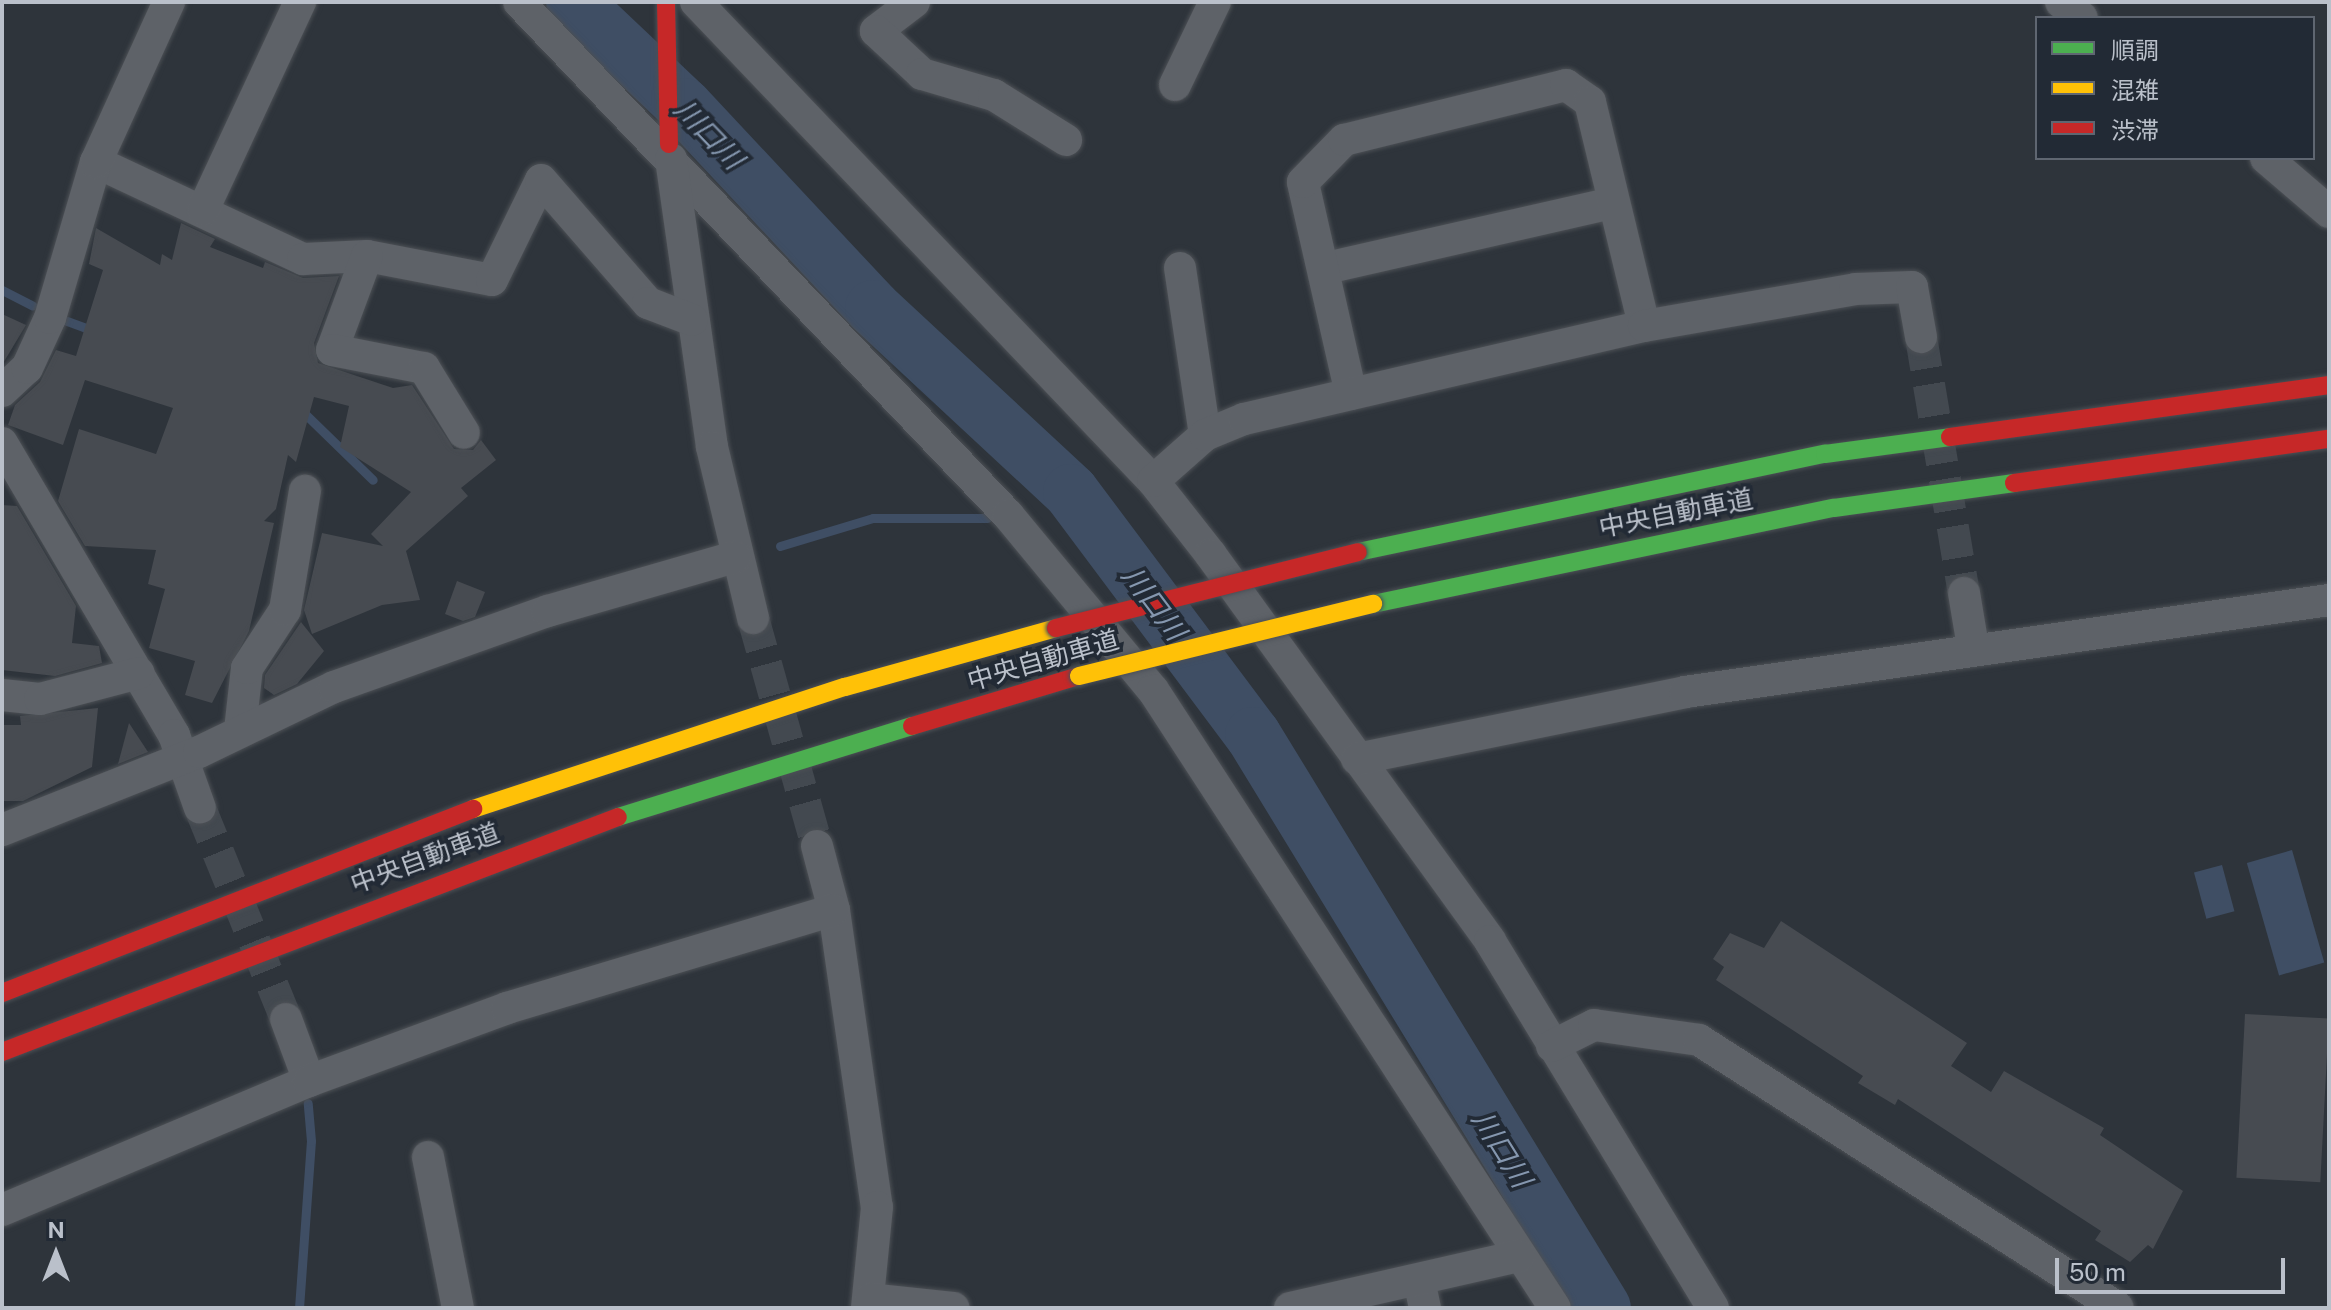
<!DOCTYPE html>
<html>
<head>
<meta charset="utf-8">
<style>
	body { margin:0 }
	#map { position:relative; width:2331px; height:1310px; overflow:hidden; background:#2e343b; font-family:"Public Sans","Noto Sans JP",sans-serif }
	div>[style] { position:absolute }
	.water>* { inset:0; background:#3f4e64; transform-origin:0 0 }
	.stream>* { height:9px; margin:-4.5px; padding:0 4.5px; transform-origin:4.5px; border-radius:4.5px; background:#3f4e64 }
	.river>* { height:56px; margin:-28px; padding:0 28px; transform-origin:28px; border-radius:28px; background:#3f4e64 }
	.building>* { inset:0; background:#474b51; transform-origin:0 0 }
	.street-tunnel>* { height:32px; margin-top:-16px; transform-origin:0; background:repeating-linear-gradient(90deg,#434950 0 32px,transparent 0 48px) }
	.roads { filter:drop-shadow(0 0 2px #4c5055) drop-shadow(0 0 2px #4c5055) }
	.street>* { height:32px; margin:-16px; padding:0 16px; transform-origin:16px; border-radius:16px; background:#5e6268 }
	.fast>* { height:18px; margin:-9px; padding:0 9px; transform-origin:9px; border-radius:9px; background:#4caf50 }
	.slow>* { height:18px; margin:-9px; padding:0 9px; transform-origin:9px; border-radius:9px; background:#ffc107 }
	.jam>* { height:18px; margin:-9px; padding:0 9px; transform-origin:9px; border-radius:9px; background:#c62828 }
	.bridges { filter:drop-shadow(0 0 2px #4b5057) drop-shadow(0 0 2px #4b5057) }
	.slow-bridge>* { height:18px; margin:-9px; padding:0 9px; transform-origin:9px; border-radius:9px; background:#ffc107 }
	.jam-bridge>* { height:18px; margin:-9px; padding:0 9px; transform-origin:9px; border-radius:9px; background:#c62828 }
	span { translate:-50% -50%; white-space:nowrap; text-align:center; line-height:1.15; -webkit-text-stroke:7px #222a35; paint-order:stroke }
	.street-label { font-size:26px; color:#bac0ca }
	.water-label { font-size:28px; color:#8597af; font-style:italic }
	.frame { position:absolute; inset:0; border:4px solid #bac0ca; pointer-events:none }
	.legend { position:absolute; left:2035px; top:16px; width:280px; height:144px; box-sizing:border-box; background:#222a35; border:2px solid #5f6671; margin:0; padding:10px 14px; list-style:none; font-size:24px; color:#bac0ca }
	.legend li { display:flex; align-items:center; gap:16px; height:40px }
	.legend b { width:40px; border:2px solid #5f6671 }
	.north { position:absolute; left:16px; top:1214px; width:80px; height:80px; -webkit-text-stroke:6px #222a35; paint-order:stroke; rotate:0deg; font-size:22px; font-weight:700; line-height:32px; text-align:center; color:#bac0ca }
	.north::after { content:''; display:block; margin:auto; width:28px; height:36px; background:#bac0ca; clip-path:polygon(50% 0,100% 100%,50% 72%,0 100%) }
	.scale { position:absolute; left:2055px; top:1258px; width:230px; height:36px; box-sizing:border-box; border:4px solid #bac0ca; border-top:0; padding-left:10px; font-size:24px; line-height:28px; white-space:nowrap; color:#bac0ca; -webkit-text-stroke:6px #222a35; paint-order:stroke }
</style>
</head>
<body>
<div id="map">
	<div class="water">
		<div style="left:2292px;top:850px;width:117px;height:47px;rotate:74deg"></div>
		<div style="left:2222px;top:865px;width:48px;height:29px;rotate:75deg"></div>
	</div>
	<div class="stream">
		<div style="left:2px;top:290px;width:34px;rotate:27deg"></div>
		<div style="left:67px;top:321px;width:29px;rotate:20deg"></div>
		<div style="left:301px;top:410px;width:100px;rotate:44.2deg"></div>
		<div style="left:780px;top:546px;width:97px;rotate:-16.8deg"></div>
		<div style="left:873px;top:518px;width:114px"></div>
		<div style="left:299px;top:1308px;width:167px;rotate:-85.9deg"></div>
		<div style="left:311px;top:1141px;width:38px;rotate:-95deg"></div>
	</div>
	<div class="river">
		<div style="left:574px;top:2px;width:151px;rotate:43.4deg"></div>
		<div style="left:684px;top:106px;width:277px;rotate:46.9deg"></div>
		<div style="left:873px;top:308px;width:270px;rotate:42.9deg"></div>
		<div style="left:1071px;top:492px;width:304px;rotate:53.2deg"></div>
		<div style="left:1253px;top:735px;width:671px;rotate:58.58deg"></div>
	</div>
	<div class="building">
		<div style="clip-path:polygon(181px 223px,215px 239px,210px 247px,263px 268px,265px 262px,303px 278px,339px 276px,314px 343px,318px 363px,393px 388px,412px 385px,454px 449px,473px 450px,481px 440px,496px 460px,461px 488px,468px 496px,406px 551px,420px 600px,382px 605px,312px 634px,304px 610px,322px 533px,383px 546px,371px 534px,411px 492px,340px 447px,349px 406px,314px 397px,296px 462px,288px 455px,276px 509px,264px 521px,274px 523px,249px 631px,212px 703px,185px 695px,195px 661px,149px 648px,165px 589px,148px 584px,156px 550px,85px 546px,58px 501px,79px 429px,156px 454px,173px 408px,85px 380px,63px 445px,8px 425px,15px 405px,40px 382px,56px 350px,76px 356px,103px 270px,89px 264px,96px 228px,160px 265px,162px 254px,172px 260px)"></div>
		<div style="clip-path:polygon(2px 314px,26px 325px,2px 365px)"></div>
		<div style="clip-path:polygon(2px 505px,17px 506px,76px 606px,72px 643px,99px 646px,102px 663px,55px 676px,2px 670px)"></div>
		<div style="clip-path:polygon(457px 581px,485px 592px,475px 617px,463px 621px,445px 614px)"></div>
		<div style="clip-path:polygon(301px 622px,324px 651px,297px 684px,274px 695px,264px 688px,265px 675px)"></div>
		<div style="clip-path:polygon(98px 708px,92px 767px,23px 801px,2px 801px,2px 725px,21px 725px,20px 716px)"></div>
		<div style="clip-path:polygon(129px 723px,148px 752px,118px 764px)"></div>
		<div style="clip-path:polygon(1781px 921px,1967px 1043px,1951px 1066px,1991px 1092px,2004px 1071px,2104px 1128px,2100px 1135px,2183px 1191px,2153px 1249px,2148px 1245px,2130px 1262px,2095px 1240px,2101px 1231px,1898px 1099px,1895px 1105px,1858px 1083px,1863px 1076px,1716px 980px,1724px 967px,1713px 959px,1730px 933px,1764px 948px)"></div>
		<div style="left:2245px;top:1014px;width:84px;height:164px;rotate:3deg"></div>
	</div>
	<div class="street-tunnel">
		<div style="left:1921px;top:337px;width:260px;rotate:80.5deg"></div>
		<div style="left:753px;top:618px;width:237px;rotate:74.3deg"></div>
		<div style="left:200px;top:808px;width:228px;rotate:67.8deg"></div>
	</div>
	<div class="roads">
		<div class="street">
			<div style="left:519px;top:2px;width:709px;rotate:46.37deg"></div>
			<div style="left:1008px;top:515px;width:227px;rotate:50.4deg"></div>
			<div style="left:1153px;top:690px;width:737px;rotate:56.96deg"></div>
			<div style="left:696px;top:2px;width:662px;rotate:46.35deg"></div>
			<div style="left:1153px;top:481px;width:94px;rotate:51.9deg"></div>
			<div style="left:1211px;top:555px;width:476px;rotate:54.1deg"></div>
			<div style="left:1490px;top:941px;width:429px;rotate:58.7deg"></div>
			<div style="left:914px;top:2px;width:48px;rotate:142.7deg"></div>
			<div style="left:876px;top:31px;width:63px;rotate:43.1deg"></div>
			<div style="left:922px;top:74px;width:75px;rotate:16.3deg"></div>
			<div style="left:994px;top:95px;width:85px;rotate:32deg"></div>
			<div style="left:2061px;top:2px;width:26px;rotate:37deg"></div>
			<div style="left:1175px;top:85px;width:92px;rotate:-64.3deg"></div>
			<div style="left:2266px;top:158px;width:83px;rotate:40.6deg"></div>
			<div style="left:671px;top:159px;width:291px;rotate:81.9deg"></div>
			<div style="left:712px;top:447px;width:176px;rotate:76.5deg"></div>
			<div style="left:96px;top:162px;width:229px;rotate:25.1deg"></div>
			<div style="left:303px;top:259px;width:64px;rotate:-2.7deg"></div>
			<div style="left:367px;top:256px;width:127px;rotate:10.9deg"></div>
			<div style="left:492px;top:280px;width:111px;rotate:-63.9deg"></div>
			<div style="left:541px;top:180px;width:163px;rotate:49deg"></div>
			<div style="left:648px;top:303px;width:47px;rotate:21.1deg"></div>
			<div style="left:203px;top:210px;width:230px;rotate:-65deg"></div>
			<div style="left:367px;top:256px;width:100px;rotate:110.4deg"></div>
			<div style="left:332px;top:350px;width:94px;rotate:11.1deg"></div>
			<div style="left:424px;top:368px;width:76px;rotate:58.4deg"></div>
			<div style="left:1180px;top:268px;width:169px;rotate:81.5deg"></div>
			<div style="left:1326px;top:268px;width:292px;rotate:-12.8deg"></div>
			<div style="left:2px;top:391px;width:34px;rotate:-43deg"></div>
			<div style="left:27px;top:368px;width:55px;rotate:-65.3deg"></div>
			<div style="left:50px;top:318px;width:163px;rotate:-73.6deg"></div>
			<div style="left:96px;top:162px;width:176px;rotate:-65.5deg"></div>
			<div style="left:1351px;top:394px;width:217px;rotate:-102.8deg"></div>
			<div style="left:1303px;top:182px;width:59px;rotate:-45.7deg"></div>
			<div style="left:1344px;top:140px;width:229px;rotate:-13.9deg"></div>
			<div style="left:1566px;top:85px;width:29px;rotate:35deg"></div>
			<div style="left:1590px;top:102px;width:230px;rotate:76.4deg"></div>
			<div style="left:2px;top:443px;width:339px;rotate:59.5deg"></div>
			<div style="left:174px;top:735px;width:77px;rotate:70.4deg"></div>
			<div style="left:1153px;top:481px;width:69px;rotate:-41.5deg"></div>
			<div style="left:1205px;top:435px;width:42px;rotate:-22.3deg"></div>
			<div style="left:1244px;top:419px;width:411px;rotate:-13.1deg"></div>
			<div style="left:1644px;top:326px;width:214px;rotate:-9.9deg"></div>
			<div style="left:1855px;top:289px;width:57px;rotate:-2deg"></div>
			<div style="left:1912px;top:287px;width:51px;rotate:79.8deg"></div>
			<div style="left:1964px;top:593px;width:55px;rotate:80.5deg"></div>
			<div style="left:2px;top:695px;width:38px;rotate:6deg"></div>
			<div style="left:40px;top:699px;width:102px;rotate:-14.7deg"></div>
			<div style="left:240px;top:730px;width:62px;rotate:-83.6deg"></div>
			<div style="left:247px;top:668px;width:69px;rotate:-56.8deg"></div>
			<div style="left:285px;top:610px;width:121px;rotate:-80.5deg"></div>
			<div style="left:1357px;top:759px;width:335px;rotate:-11.5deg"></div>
			<div style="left:1685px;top:692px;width:651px;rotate:-8.13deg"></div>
			<div style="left:2px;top:830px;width:212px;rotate:-21.6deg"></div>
			<div style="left:199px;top:752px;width:150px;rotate:-25.7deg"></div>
			<div style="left:334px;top:687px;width:227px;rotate:-19.6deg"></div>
			<div style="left:548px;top:611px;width:195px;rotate:-16.1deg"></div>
			<div style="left:817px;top:846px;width:66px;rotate:75.1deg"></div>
			<div style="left:834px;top:910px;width:300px;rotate:81.8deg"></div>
			<div style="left:877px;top:1207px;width:101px;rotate:95.7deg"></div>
			<div style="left:286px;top:1019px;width:66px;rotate:69.6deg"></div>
			<div style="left:1552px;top:1046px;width:47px;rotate:-26.6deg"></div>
			<div style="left:1594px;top:1025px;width:106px;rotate:8.1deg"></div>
			<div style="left:1699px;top:1040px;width:497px;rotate:32.6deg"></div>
			<div style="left:428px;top:1157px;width:154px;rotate:78.8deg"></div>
			<div style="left:2px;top:1210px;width:333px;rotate:-22.8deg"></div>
			<div style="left:309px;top:1081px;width:211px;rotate:-20.2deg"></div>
			<div style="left:507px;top:1008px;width:341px;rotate:-16.7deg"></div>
			<div style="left:1419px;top:1280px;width:29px;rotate:78deg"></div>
			<div style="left:870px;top:1299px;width:84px;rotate:6.1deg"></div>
			<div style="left:1290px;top:1308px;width:235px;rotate:-12.8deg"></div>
		</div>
		<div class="fast">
			<div style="left:1358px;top:552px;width:477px;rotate:-11.9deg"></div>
			<div style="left:1825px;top:454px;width:126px;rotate:-7.7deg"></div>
			<div style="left:1373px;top:604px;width:471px;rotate:-11.8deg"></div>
			<div style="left:1834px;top:508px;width:182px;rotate:-7.9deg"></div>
			<div style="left:618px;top:817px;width:308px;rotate:-17.2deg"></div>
		</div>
		<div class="slow">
			<div style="left:473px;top:809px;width:391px;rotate:-18.2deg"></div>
			<div style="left:845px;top:687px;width:219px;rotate:-15.6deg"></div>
		</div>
		<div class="jam">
			<div style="left:666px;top:2px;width:142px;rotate:88.8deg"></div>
			<div style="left:1950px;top:437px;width:383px;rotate:-7.8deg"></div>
			<div style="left:2014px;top:483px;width:318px;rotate:-8deg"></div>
			<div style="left:912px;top:726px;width:174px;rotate:-16.7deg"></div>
			<div style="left:2px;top:993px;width:506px;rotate:-21.34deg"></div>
			<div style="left:2px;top:1052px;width:659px;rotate:-20.88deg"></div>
		</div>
	</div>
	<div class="bridges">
		<div class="slow-bridge">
			<div style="left:1079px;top:676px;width:303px;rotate:-13.8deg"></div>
		</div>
		<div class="jam-bridge">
			<div style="left:1056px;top:628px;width:311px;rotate:-14.1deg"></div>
		</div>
	</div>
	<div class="street-label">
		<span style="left:1676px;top:513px;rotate:-11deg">中央自動車道</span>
		<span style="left:1043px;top:660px;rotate:-16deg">中央自動車道</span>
		<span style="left:425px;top:858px;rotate:-20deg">中央自動車道</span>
	</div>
	<div class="water-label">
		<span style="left:709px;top:134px;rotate:46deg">川口川</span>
		<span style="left:1154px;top:603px;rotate:53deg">川口川</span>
		<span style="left:1502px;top:1149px;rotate:58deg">川口川</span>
	</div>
	<div class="frame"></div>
	<ul class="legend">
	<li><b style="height:10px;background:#4caf50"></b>順調</li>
	<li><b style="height:10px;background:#ffc107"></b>混雑</li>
	<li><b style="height:10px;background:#c62828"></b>渋滞</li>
	</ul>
	<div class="north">N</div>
	<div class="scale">50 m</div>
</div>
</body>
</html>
